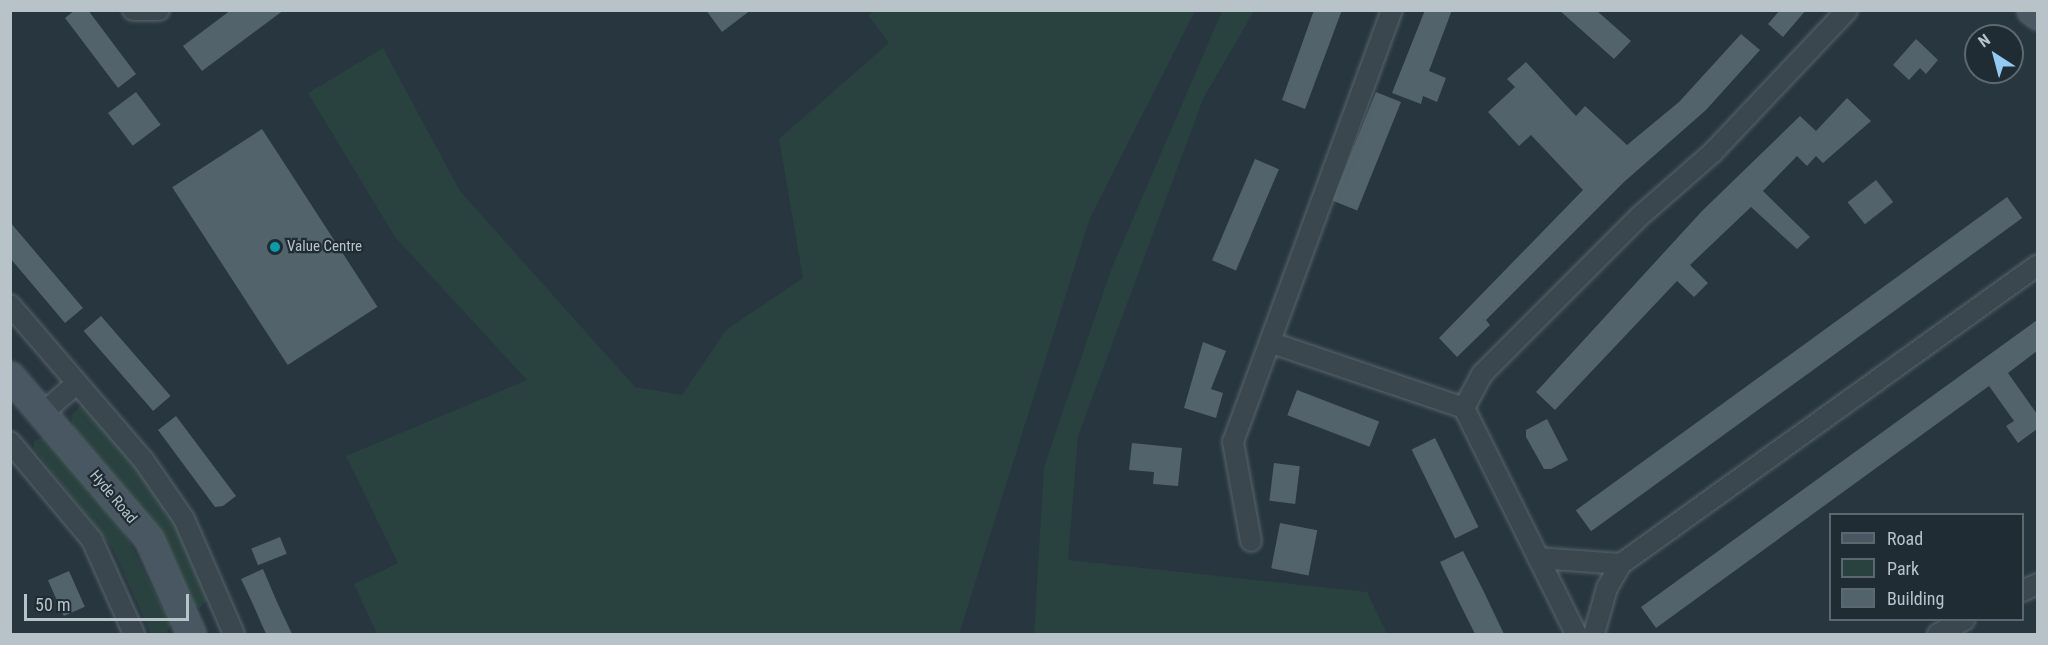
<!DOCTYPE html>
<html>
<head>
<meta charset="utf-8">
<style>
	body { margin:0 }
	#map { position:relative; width:2048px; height:645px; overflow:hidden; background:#27363f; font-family:"Roboto Condensed",sans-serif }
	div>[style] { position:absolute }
	.green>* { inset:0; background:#2a423f }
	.building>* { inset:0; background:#52636b; transform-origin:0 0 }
	.roads { filter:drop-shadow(0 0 2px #59656c) drop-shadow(0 0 2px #59656c) }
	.street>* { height:20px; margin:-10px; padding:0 10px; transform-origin:10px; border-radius:10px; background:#3b474f }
	.secondary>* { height:27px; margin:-13.5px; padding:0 13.5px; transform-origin:13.5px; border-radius:13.5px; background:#495762 }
	.dots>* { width:16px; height:16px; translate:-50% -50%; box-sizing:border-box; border:3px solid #202c34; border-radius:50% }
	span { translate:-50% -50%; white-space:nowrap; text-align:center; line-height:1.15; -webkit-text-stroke:4.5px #202c34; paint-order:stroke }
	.poi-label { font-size:15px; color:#b7c2c9 }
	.left { translate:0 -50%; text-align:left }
	.street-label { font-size:15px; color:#b7c2c9 }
	.frame { position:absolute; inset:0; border:12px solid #b7c2c9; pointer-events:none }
	.legend { position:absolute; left:1829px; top:513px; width:195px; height:108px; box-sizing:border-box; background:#202c34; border:2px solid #5c6870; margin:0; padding:8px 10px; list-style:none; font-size:18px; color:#b7c2c9 }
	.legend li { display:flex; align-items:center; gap:12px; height:30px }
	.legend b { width:30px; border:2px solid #5c6870 }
	.north { position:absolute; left:1964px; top:24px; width:60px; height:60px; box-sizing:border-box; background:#202c34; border:2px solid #5c6870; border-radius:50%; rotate:324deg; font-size:16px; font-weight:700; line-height:24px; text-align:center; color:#b7c2c9 }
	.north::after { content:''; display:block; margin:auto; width:21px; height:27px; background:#94caf2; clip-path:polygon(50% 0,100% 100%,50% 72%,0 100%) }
	.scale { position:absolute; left:24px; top:594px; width:165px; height:27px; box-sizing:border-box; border:3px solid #b7c2c9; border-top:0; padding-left:8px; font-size:18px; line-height:21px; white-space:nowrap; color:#b7c2c9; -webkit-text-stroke:4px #202c34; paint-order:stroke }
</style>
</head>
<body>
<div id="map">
	<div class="green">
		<div style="clip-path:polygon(876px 10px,1195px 11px,1090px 218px,959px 634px,377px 634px,354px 584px,398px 563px,346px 456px,527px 380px,395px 237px,308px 93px,383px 48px,460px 191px,635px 387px,682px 395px,726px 330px,803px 278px,779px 139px,889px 43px,868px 15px)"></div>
		<div style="clip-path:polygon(1222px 11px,1254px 11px,1203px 99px,1078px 436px,1068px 560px,1367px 592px,1387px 634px,1034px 634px,1044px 467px,1111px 270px)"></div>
		<div style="clip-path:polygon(84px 402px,169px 506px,209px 599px,199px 608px,190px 605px,151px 525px,73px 427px,71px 416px)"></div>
		<div style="clip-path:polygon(48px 435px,121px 525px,171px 625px,166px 634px,151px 634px,113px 549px,34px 449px,34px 441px)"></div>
	</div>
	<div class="building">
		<div style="clip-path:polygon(75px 10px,88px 10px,136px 74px,118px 88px,65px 18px)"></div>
		<div style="clip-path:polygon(231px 10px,284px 10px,202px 71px,183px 46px)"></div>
		<div style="clip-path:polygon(706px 10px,751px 10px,722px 32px)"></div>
		<div style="clip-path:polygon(1314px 10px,1342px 10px,1305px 109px,1282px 100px)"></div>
		<div style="clip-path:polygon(1425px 10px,1452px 10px,1429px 71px,1446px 78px,1437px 102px,1423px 96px,1421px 104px,1392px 93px)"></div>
		<div style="clip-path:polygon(1559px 10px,1596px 10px,1631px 41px,1614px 59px)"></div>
		<div style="clip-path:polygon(1780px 10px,1806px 10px,1783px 37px,1768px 24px)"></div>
		<div style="clip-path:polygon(1741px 34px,1760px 50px,1706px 110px,1624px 182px,1486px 320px,1490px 325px,1457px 357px,1439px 338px,1583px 190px,1531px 135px,1519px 146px,1488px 112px,1515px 87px,1507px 79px,1526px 62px,1576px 116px,1585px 106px,1627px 145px,1679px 102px)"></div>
		<div style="clip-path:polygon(1916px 39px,1938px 60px,1926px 74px,1920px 68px,1909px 80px,1893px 65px)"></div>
		<div style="left:136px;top:92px;width:41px;height:35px;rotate:53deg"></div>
		<div style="left:1376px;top:92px;width:27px;height:117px;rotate:22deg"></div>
		<div style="clip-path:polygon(1847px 98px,1871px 121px,1823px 163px,1816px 156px,1807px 166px,1797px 156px,1763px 191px,1810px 237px,1797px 249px,1751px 207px,1690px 265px,1708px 283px,1694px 297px,1677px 281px,1555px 410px,1536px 392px,1702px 211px,1800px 116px,1816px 131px)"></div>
		<div style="left:262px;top:129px;width:212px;height:107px;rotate:57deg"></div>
		<div style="left:1255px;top:159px;width:26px;height:110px;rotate:23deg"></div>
		<div style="left:1876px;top:180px;width:28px;height:36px;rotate:52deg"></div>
		<div style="left:2007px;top:197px;width:26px;height:533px;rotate:54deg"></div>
		<div style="clip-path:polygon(10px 222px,83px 308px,65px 323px,10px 258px)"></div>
		<div style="left:101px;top:316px;width:106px;height:23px;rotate:49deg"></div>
		<div style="clip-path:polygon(2037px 320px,2037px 351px,2008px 373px,2037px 414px,2037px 429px,2018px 443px,2006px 426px,2014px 421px,1989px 386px,1656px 628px,1641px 607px)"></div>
		<div style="clip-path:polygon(1203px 342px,1226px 351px,1211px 389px,1223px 393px,1216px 418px,1184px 408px)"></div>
		<div style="left:1297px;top:390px;width:88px;height:27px;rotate:21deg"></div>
		<div style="clip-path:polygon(176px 416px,236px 496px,223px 506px,215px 507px,158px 430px)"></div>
		<div style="clip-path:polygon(1547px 419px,1568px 460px,1551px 469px,1544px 469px,1526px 437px,1526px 430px)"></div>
		<div style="left:1435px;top:438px;width:99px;height:26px;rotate:64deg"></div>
		<div style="clip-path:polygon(1132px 443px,1182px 448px,1178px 486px,1153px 484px,1154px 472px,1129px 470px)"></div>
		<div style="left:1274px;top:463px;width:26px;height:38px;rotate:7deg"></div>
		<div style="left:1280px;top:523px;width:38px;height:46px;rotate:11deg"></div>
		<div style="left:280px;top:537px;width:18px;height:31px;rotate:68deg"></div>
		<div style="clip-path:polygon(1463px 551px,1483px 590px,1504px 634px,1475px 634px,1459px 602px,1440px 562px)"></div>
		<div style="clip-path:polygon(263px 569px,277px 602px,292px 634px,266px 634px,251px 600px,241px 579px)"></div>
		<div style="left:69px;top:571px;width:39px;height:23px;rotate:66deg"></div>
	</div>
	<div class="roads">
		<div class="street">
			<div style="left:133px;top:10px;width:26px"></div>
			<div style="left:10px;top:305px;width:206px;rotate:49.3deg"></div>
			<div style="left:144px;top:461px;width:70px;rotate:55.4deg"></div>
			<div style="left:184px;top:519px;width:125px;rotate:66.5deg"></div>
			<div style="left:1272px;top:343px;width:203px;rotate:18.7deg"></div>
			<div style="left:1464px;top:408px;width:252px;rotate:63.6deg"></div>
			<div style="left:1464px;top:408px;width:38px;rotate:-62deg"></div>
			<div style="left:1482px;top:374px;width:222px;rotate:-45deg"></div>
			<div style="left:1639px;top:217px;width:97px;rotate:-41.2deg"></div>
			<div style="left:1712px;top:153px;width:197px;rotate:-46.6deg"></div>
			<div style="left:43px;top:413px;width:45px;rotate:-41.4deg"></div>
			<div style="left:10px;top:442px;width:128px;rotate:50.1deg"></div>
			<div style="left:92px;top:540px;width:103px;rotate:65.9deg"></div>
			<div style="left:1251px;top:541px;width:101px;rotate:-100.3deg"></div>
			<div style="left:1233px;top:442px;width:460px;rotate:-69.8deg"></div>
			<div style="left:1538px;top:558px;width:83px;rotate:4.1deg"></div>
			<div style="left:2022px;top:591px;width:17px;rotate:-24deg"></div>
			<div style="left:1594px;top:634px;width:48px;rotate:-74.2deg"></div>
			<div style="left:1607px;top:588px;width:28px;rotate:-60deg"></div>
			<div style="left:1621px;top:564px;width:513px;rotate:-35.64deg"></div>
			<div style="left:1938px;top:634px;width:30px;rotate:-28deg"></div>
		</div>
		<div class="secondary">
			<div style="left:2031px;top:10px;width:9px;rotate:36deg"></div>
			<div style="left:10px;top:376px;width:214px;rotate:49.5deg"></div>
			<div style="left:149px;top:539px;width:104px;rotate:66.1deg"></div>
		</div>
	</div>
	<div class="dots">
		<div style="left:275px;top:247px;background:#0f9aa8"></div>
	</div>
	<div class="poi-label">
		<span class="left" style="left:287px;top:247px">Value Centre</span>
	</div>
	<div class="street-label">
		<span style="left:113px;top:497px;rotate:50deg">Hyde Road</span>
	</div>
	<div class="frame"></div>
	<ul class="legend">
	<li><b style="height:8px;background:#495762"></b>Road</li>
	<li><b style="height:16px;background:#2a423f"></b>Park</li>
	<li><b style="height:16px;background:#52636b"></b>Building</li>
	</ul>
	<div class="north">N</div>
	<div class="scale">50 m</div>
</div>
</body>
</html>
